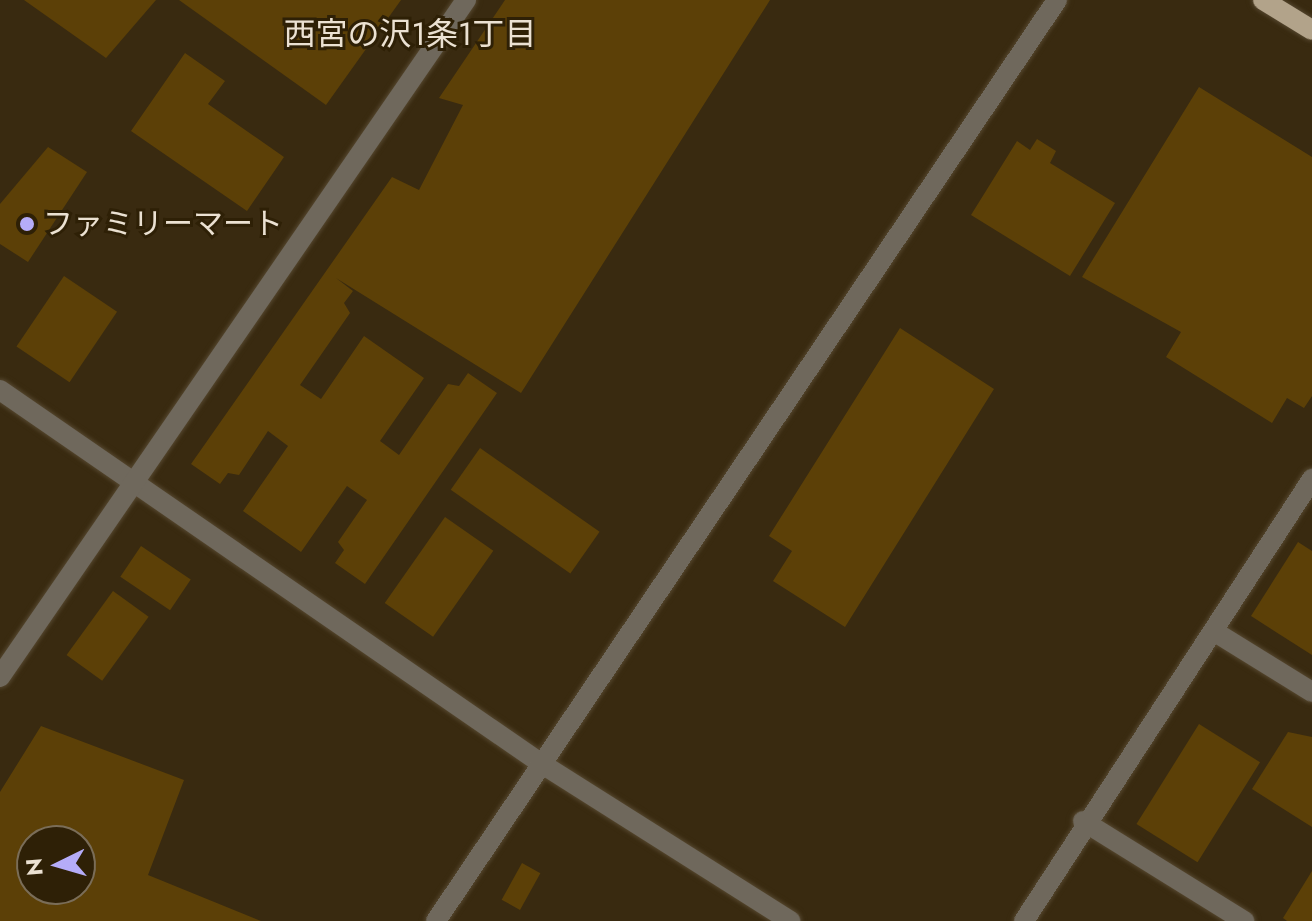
<!DOCTYPE html>
<html>
<head>
<meta charset="utf-8">
<style>
	body { margin:0 }
	#map { position:relative; width:1312px; height:921px; overflow:hidden; background:#392a10; font-family:Jost,"Noto Sans JP",sans-serif }
	div>[style] { position:absolute }
	.building>* { inset:0; background:#5c4007; transform-origin:0 0 }
	.roads { filter:drop-shadow(0 0 2px #55472f) drop-shadow(0 0 2px #55472f) }
	.street>* { height:20px; margin:-10px; padding:0 10px; transform-origin:10px; border-radius:10px; background:#6f685c }
	.primary>* { height:20px; margin:-10px; padding:0 10px; transform-origin:10px; border-radius:10px; background:#b2a38a }
	.dots>* { width:22px; height:22px; translate:-50% -50%; box-sizing:border-box; border:4px solid #2e2006; border-radius:50% }
	span { translate:-50% -50%; white-space:nowrap; text-align:center; line-height:1.15; -webkit-text-stroke:6px #2e2006; paint-order:stroke }
	.poi-label { font-size:30px; color:#ebe1d2 }
	.left { translate:0 -50%; text-align:left }
	.neighbourhood-label { font-size:32px; color:#ebe1d2 }
	.north { position:absolute; left:16px; top:825px; width:80px; height:80px; box-sizing:border-box; background:#2e2006; border:2px solid #7a6d58; border-radius:50%; rotate:265deg; font-size:22px; font-weight:700; line-height:32px; text-align:center; color:#ebe1d2 }
	.north::after { content:''; display:block; margin:auto; width:28px; height:36px; background:#b5acf8; clip-path:polygon(50% 0,100% 100%,50% 72%,0 100%) }
</style>
</head>
<body>
<div id="map">
	<div class="building">
		<div style="clip-path:polygon(24px 0,156px 0,106px 58px)"></div>
		<div style="clip-path:polygon(179px 0,401px 0,326px 105px)"></div>
		<div style="clip-path:polygon(505px 0,770px 0,521px 393px,336px 278px,353px 291px,344px 303px,350px 313px,300px 385px,321px 399px,364px 336px,424px 378px,380px 441px,399px 455px,448px 384px,459px 386px,468px 373px,497px 393px,365px 584px,335px 563px,344px 550px,338px 542px,367px 500px,347px 486px,301px 552px,243px 511px,288px 446px,268px 431px,239px 475px,228px 473px,220px 484px,191px 464px,392px 177px,419px 190px,463px 105px,439px 98px)"></div>
		<div style="clip-path:polygon(185px 53px,225px 81px,208px 104px,284px 157px,247px 211px,131px 131px)"></div>
		<div style="clip-path:polygon(1199px 87px,1312px 157px,1312px 396px,1304px 408px,1287px 398px,1272px 423px,1166px 357px,1181px 332px,1082px 277px)"></div>
		<div style="clip-path:polygon(1037px 139px,1056px 151px,1050px 163px,1115px 203px,1070px 276px,971px 215px,1017px 141px,1030px 150px)"></div>
		<div style="clip-path:polygon(48px 147px,87px 172px,28px 262px,0 244px,0 204px)"></div>
		<div style="left:64px;top:276px;width:64px;height:85px;rotate:34deg"></div>
		<div style="clip-path:polygon(900px 328px,994px 389px,845px 627px,773px 581px,792px 551px,769px 536px)"></div>
		<div style="left:480px;top:448px;width:146px;height:51px;rotate:35deg"></div>
		<div style="left:445px;top:517px;width:59px;height:105px;rotate:35deg"></div>
		<div style="clip-path:polygon(1298px 542px,1312px 551px,1312px 655px,1251px 616px)"></div>
		<div style="left:141px;top:546px;width:60px;height:37px;rotate:34deg"></div>
		<div style="left:113px;top:591px;width:44px;height:79px;rotate:36deg"></div>
		<div style="left:1199px;top:724px;width:72px;height:118px;rotate:32deg"></div>
		<div style="clip-path:polygon(evenodd,41px 726px,184px 780px,148px 875px,261px 921px,0 921px,0 792px,41px 726px,32px 841px,80px 841px,80px 889px,32px 889px,32px 841px)"></div>
		<div style="clip-path:polygon(1288px 732px,1312px 737px,1312px 827px,1252px 789px)"></div>
		<div style="left:522px;top:863px;width:21px;height:42px;rotate:29deg"></div>
		<div style="clip-path:polygon(1312px 871px,1312px 921px,1287px 921px,1283px 918px)"></div>
	</div>
	<div class="roads">
		<div class="street">
			<div style="left:0;top:390px;width:659px;rotate:34.61deg"></div>
			<div style="left:542px;top:764px;width:294px;rotate:32.3deg"></div>
			<div style="left:1215px;top:632px;width:114px;rotate:31.7deg"></div>
			<div style="left:0;top:677px;width:822px;rotate:-55.46deg"></div>
			<div style="left:1083px;top:821px;width:190px;rotate:31.8deg"></div>
			<div style="left:436px;top:921px;width:1111px;rotate:-56.01deg"></div>
			<div style="left:1024px;top:921px;width:528px;rotate:-56.91deg"></div>
		</div>
		<div class="primary">
			<div style="left:1263px;top:0;width:57px;rotate:31.5deg"></div>
		</div>
	</div>
	<div class="dots">
		<div style="left:27px;top:224px;background:#b5acf8"></div>
	</div>
	<div class="poi-label">
		<span class="left" style="left:43px;top:224px">ファミリーマート</span>
	</div>
	<div class="neighbourhood-label">
		<span style="left:410px;top:34px">西宮の沢1条1丁目</span>
	</div>
	<div class="north">N</div>
</div>
</body>
</html>
